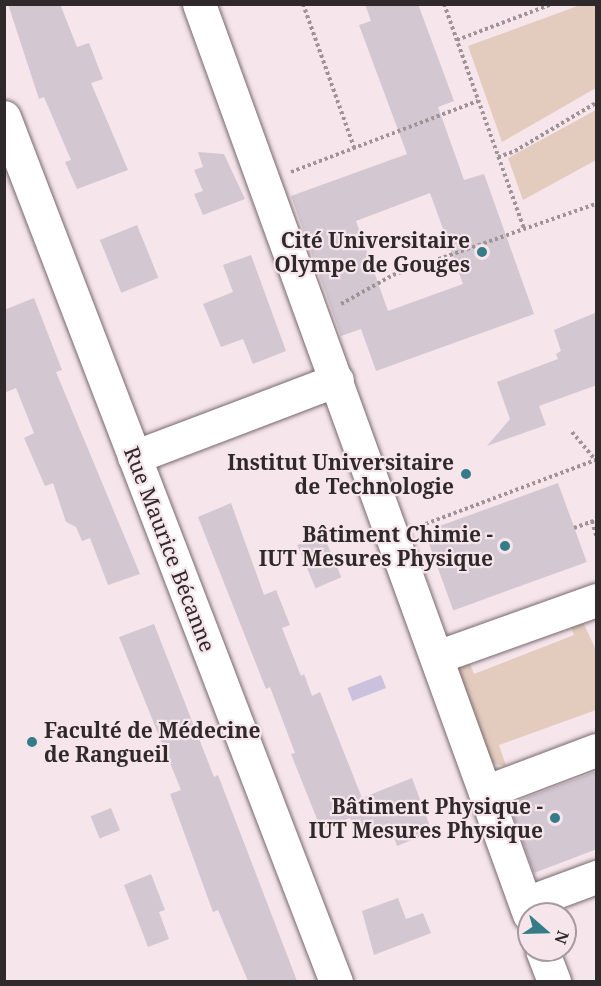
<!DOCTYPE html>
<html>
<head>
<meta charset="utf-8">
<style>
	body { margin:0 }
	#map { position:relative; width:601px; height:986px; overflow:hidden; background:#f6e5ea; font-family:"Noto Serif",serif }
	div>[style] { position:absolute }
	.green>* { inset:0; background:#e3ccbe }
	.water>* { inset:0; background:#cac1de; transform-origin:0 0 }
	.building>* { inset:0; background:#d3c7d2; transform-origin:0 0 }
	.path>* { height:4px; margin-top:-2px; transform-origin:0; background:repeating-linear-gradient(90deg,#9f9397 0 3px,transparent 0 6px) }
	.roads { filter:drop-shadow(0 0 2px #77696d) drop-shadow(0 0 2px #77696d) }
	.minor>* { height:33px; margin:-16.5px; padding:0 16.5px; transform-origin:16.5px; border-radius:16.5px; background:#fff }
	.dots>* { width:16px; height:16px; translate:-50% -50%; box-sizing:border-box; border:3px solid #f6e5ea; border-radius:50% }
	span { translate:-50% -50%; white-space:nowrap; text-align:center; line-height:1.15; -webkit-text-stroke:4.5px #f6e5ea; paint-order:stroke }
	.poi-label { font-size:21px; color:#2f292b; font-weight:700 }
	.right { translate:-100% -50%; text-align:right }
	.left { translate:0 -50%; text-align:left }
	.street-label { font-size:21px; color:#2f292b }
	.frame { position:absolute; inset:0; border:6px solid #2f292b; pointer-events:none }
	.north { position:absolute; left:517px; top:902px; width:60px; height:60px; box-sizing:border-box; background:#f6e5ea; border:2px solid #a69a9e; border-radius:50%; rotate:110deg; font-size:16px; font-weight:700; line-height:24px; text-align:center; color:#2f292b }
	.north::after { content:''; display:block; margin:auto; width:21px; height:27px; background:#357b88; clip-path:polygon(50% 0,100% 100%,50% 72%,0 100%) }
</style>
</head>
<body>
<div id="map">
	<div class="green">
		<div style="clip-path:polygon(583px 4px,596px 5px,596px 88px,502px 142px,468px 46px)"></div>
		<div style="clip-path:polygon(596px 110px,596px 160px,523px 200px,508px 158px)"></div>
		<div style="clip-path:polygon(567px 616px,582px 620px,596px 650px,596px 710px,499px 745px,506px 766px,494px 764px,486px 757px,456px 673px,457px 665px,466px 653px,474px 674px,574px 635px)"></div>
	</div>
	<div class="water">
		<div style="left:381px;top:675px;width:14px;height:36px;rotate:69deg"></div>
	</div>
	<div class="building">
		<div style="clip-path:polygon(8px 4px,60px 4px,77px 47px,89px 43px,103px 79px,91px 83px,128px 170px,77px 189px,65px 162px,71px 160px,44px 97px,39px 99px)"></div>
		<div style="clip-path:polygon(evenodd,365px 4px,418px 4px,454px 101px,438px 107px,464px 180px,484px 174px,534px 314px,376px 371px,361px 329px,341px 336px,291px 196px,407px 154px,359px 25px,371px 21px,365px 4px,430px 193px,463px 284px,388px 311px,356px 221px,430px 193px)"></div>
		<div style="clip-path:polygon(198px 152px,224px 154px,245px 199px,203px 215px,194px 194px,203px 191px,194px 170px,203px 167px)"></div>
		<div style="left:137px;top:225px;width:57px;height:40px;rotate:68deg"></div>
		<div style="clip-path:polygon(251px 255px,286px 351px,253px 364px,243px 339px,221px 347px,203px 304px,233px 292px,223px 265px)"></div>
		<div style="clip-path:polygon(34px 298px,62px 370px,56px 372px,140px 574px,108px 585px,90px 538px,82px 541px,76px 527px,66px 522px,53px 483px,45px 486px,24px 438px,34px 433px,16px 388px,4px 393px,4px 310px)"></div>
		<div style="clip-path:polygon(597px 312px,597px 385px,539px 406px,546px 425px,487px 446px,510px 419px,497px 382px,558px 359px,556px 354px,561px 351px,554px 330px)"></div>
		<div style="left:558px;top:483px;width:84px;height:142px;rotate:70deg"></div>
		<div style="clip-path:polygon(231px 503px,264px 595px,276px 590px,290px 625px,282px 628px,301px 676px,304px 674px,312px 696px,320px 692px,362px 798px,412px 778px,432px 832px,397px 846px,389px 823px,356px 836px,350px 818px,321px 829px,291px 754px,295px 753px,270px 687px,266px 689px,198px 517px)"></div>
		<div style="left:323px;top:534px;width:47px;height:28px;rotate:67deg"></div>
		<div style="clip-path:polygon(154px 624px,214px 777px,218px 775px,297px 981px,248px 981px,218px 910px,213px 912px,170px 794px,181px 790px,119px 637px)"></div>
		<div style="clip-path:polygon(597px 771px,597px 849px,534px 873px,509px 804px)"></div>
		<div style="left:111px;top:808px;width:24px;height:22px;rotate:68deg"></div>
		<div style="clip-path:polygon(151px 874px,165px 910px,159px 912px,169px 939px,148px 947px,124px 885px)"></div>
		<div style="clip-path:polygon(398px 898px,406px 919px,423px 913px,431px 933px,374px 955px,362px 911px)"></div>
	</div>
	<div class="path">
		<div style="left:303px;top:4px;width:155px;rotate:70.4deg"></div>
		<div style="left:444px;top:4px;width:239px;rotate:70.4deg"></div>
		<div style="left:457px;top:40px;width:102px;rotate:-20.8deg"></div>
		<div style="left:498px;top:157px;width:18px;rotate:-19deg"></div>
		<div style="left:515px;top:151px;width:94px;rotate:-30.7deg"></div>
		<div style="left:291px;top:172px;width:200px;rotate:-20.8deg"></div>
		<div style="left:341px;top:304px;width:60px;rotate:-29.1deg"></div>
		<div style="left:393px;top:275px;width:215px;rotate:-19.3deg"></div>
		<div style="left:572px;top:432px;width:38px;rotate:50deg"></div>
		<div style="left:592px;top:521px;width:15px;rotate:74deg"></div>
		<div style="left:420px;top:526px;width:188px;rotate:-20.6deg"></div>
		<div style="left:574px;top:528px;width:23px;rotate:-20deg"></div>
	</div>
	<div class="roads">
		<div class="minor">
			<div style="left:199px;top:4px;width:968px;rotate:70.07deg"></div>
			<div style="left:4px;top:117px;width:927px;rotate:69deg"></div>
			<div style="left:134px;top:457px;width:217px;rotate:-20.8deg"></div>
			<div style="left:437px;top:657px;width:169px;rotate:-19.7deg"></div>
			<div style="left:485px;top:792px;width:119px;rotate:-20.7deg"></div>
			<div style="left:526px;top:903px;width:75px;rotate:-20.4deg"></div>
			<div style="left:542px;top:950px;width:34px;rotate:69deg"></div>
		</div>
	</div>
	<div class="dots">
		<div style="left:482px;top:252px;background:#357b88"></div>
		<div style="left:466px;top:474px;background:#357b88"></div>
		<div style="left:505px;top:546px;background:#357b88"></div>
		<div style="left:32px;top:742px;background:#357b88"></div>
		<div style="left:555px;top:818px;background:#357b88"></div>
	</div>
	<div class="poi-label">
		<span class="right" style="left:470px;top:252px">Cité Universitaire<br>Olympe de Gouges</span>
		<span class="right" style="left:454px;top:474px">Institut Universitaire<br>de Technologie</span>
		<span class="right" style="left:493px;top:546px">Bâtiment Chimie -<br>IUT Mesures Physique</span>
		<span class="left" style="left:44px;top:742px">Faculté de Médecine<br>de Rangueil</span>
		<span class="right" style="left:543px;top:818px">Bâtiment Physique -<br>IUT Mesures Physique</span>
	</div>
	<div class="street-label">
		<span style="left:170px;top:549px;rotate:69deg">Rue Maurice Bécanne</span>
	</div>
	<div class="frame"></div>
	<div class="north">N</div>
</div>
</body>
</html>
